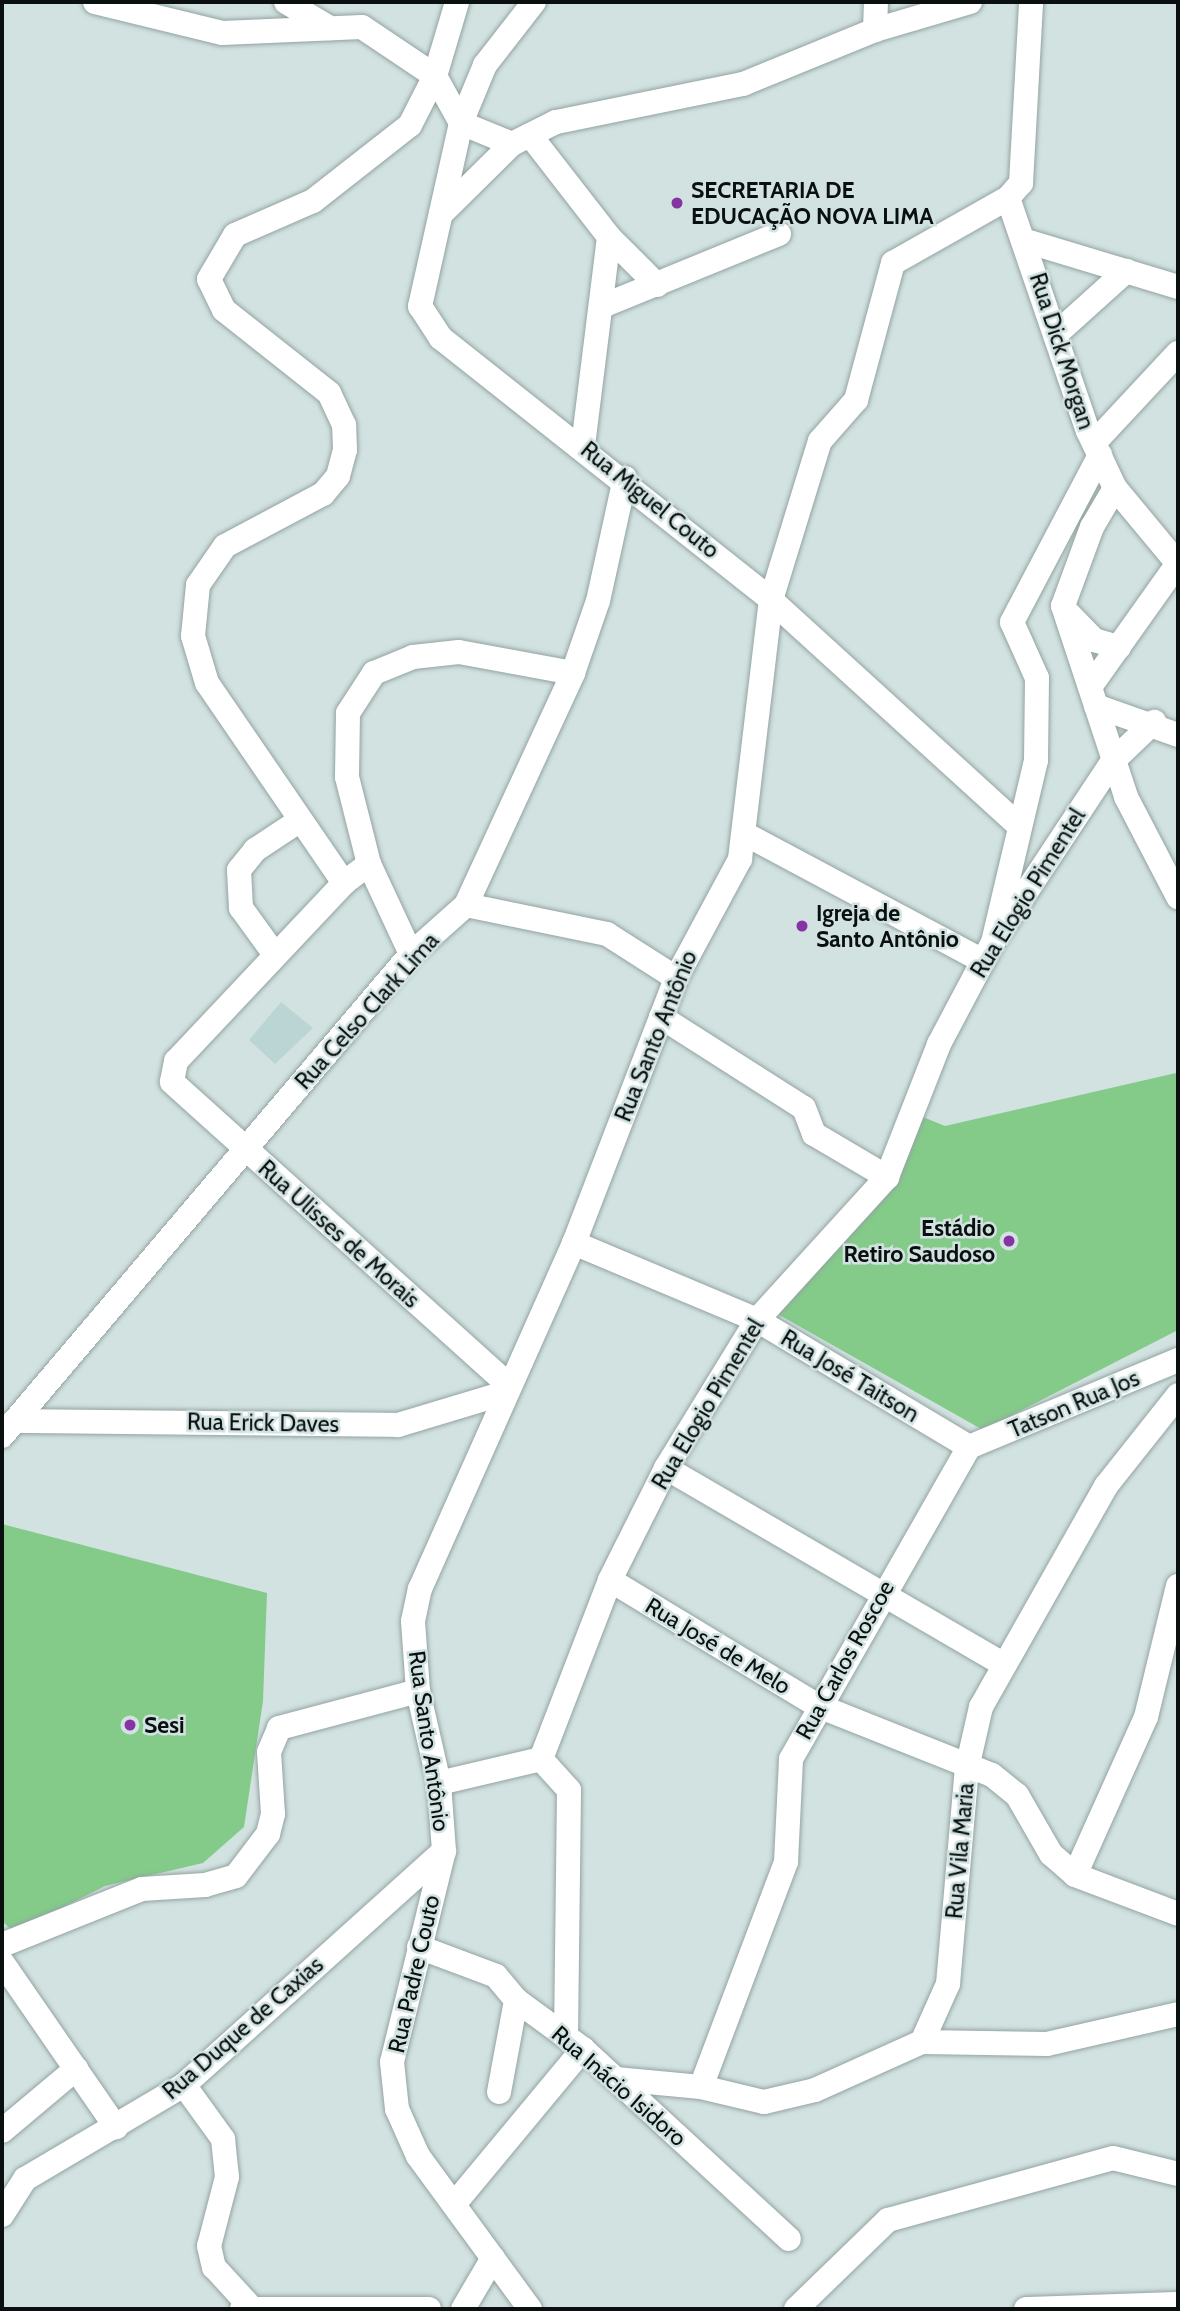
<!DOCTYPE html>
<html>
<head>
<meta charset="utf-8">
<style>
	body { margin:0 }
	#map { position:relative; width:1180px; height:2311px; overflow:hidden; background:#d1e2e1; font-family:Cabin,sans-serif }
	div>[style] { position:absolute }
	.built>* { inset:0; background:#bbd5d4 }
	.green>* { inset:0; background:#84cb89 }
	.roads { filter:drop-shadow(0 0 2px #93a3a2) drop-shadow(0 0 2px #93a3a2) }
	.minor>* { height:24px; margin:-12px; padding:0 12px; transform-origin:12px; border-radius:12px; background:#fff }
	.dots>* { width:19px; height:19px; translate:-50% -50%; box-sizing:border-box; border:4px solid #d1e2e1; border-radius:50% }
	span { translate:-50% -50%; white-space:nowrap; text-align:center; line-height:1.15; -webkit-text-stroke:5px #d1e2e1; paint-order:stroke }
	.poi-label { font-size:23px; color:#0a0f0f; font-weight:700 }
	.left { translate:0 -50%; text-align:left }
	.right { translate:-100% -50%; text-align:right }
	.street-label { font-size:23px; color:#0a0f0f }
	.frame { position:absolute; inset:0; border:4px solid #0a0f0f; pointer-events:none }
</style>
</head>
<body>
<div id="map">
	<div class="built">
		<div style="clip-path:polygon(281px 1002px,313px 1028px,275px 1064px,249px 1040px)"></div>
	</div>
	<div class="green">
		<div style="clip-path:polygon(1176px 1073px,1178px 1330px,983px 1430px,774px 1312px,923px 1117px,945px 1126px)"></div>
		<div style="clip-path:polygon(2px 1524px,267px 1593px,263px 1701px,244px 1827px,203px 1863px,105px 1886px,14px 1932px,2px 1921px)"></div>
	</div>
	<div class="roads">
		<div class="minor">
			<div style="left:95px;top:2px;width:131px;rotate:13.7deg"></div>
			<div style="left:222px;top:33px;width:140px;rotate:-2.5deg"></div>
			<div style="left:362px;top:27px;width:88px;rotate:33.9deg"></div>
			<div style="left:435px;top:76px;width:54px;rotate:61deg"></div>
			<div style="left:461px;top:123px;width:55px;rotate:22.4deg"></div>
			<div style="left:286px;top:2px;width:51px;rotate:30.6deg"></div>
			<div style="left:534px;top:2px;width:80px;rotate:127.9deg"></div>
			<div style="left:485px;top:65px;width:63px;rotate:112.5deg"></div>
			<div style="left:461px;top:123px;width:188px;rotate:102.6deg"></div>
			<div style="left:420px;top:306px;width:38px;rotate:57deg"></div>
			<div style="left:441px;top:338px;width:421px;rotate:38.4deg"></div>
			<div style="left:771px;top:600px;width:334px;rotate:42.3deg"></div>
			<div style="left:875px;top:30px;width:28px;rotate:-88deg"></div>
			<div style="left:530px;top:135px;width:129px;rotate:52.2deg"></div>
			<div style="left:609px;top:237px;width:210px;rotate:97.1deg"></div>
			<div style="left:1008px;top:198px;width:246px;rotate:71.1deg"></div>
			<div style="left:1088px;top:431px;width:63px;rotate:64.7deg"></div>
			<div style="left:1115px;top:488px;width:99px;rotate:50.3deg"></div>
			<div style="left:441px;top:214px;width:100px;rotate:-44.6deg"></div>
			<div style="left:512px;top:144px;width:49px;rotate:-26.6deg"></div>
			<div style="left:556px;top:122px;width:191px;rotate:-11.5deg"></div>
			<div style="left:743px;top:84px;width:143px;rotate:-22.2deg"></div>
			<div style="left:875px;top:30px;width:99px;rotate:-16.4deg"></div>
			<div style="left:609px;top:237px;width:68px;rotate:45deg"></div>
			<div style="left:1026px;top:241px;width:159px;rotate:16.8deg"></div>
			<div style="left:605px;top:305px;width:188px;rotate:-22.2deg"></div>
			<div style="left:1055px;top:335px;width:96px;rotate:-42deg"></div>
			<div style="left:1094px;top:443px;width:123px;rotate:-47deg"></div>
			<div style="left:1115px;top:488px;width:45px;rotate:120.5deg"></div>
			<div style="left:1092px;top:527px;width:84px;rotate:110.2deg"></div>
			<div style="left:1063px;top:606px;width:201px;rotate:71.7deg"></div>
			<div style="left:1126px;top:797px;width:113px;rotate:62.5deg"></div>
			<div style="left:1070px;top:615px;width:35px;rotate:46deg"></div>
			<div style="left:1094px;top:640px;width:26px;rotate:16deg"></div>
			<div style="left:1090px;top:687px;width:152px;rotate:-54.6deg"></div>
			<div style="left:1096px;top:706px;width:87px;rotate:19.5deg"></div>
			<div style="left:745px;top:834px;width:270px;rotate:28.1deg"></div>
			<div style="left:369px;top:864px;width:31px;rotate:143deg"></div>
			<div style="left:344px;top:883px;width:242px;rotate:-124.4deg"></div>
			<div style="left:207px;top:683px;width:49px;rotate:-106.6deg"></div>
			<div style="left:193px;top:636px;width:51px;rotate:-84.4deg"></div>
			<div style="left:198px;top:585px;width:47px;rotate:-55.3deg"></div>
			<div style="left:225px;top:546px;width:111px;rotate:-28deg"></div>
			<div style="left:323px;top:494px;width:23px;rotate:-50deg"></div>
			<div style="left:338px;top:476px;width:27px;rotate:-75deg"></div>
			<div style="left:345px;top:450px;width:25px;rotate:-92deg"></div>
			<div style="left:344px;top:425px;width:35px;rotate:-115deg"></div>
			<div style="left:329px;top:393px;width:134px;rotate:-141.7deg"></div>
			<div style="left:224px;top:310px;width:34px;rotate:-116deg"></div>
			<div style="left:209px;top:279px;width:51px;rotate:-59.4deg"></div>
			<div style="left:235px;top:235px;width:85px;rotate:-23.6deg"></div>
			<div style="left:313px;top:201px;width:123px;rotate:-38.1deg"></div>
			<div style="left:410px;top:125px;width:55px;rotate:-63deg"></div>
			<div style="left:435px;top:76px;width:77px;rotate:-73.4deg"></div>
			<div style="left:344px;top:883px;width:245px;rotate:133.3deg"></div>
			<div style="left:176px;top:1061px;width:21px;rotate:101deg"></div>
			<div style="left:172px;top:1082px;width:452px;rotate:42deg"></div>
			<div style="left:466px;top:905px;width:144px;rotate:11.6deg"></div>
			<div style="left:607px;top:934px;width:82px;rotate:32.5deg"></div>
			<div style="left:994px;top:938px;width:183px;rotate:-76.7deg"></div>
			<div style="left:1036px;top:760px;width:82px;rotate:-89.3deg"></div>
			<div style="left:1037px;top:678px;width:61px;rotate:-114.1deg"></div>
			<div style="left:1012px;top:622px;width:189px;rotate:-62.2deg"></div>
			<div style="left:273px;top:952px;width:54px;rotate:-126deg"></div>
			<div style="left:241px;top:908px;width:38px;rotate:-93deg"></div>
			<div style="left:239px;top:870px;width:26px;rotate:-51deg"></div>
			<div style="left:255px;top:850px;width:53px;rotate:-33.4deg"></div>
			<div style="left:411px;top:954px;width:99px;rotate:-115deg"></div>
			<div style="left:369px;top:864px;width:90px;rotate:-104.2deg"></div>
			<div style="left:347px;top:777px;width:64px;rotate:-89.1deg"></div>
			<div style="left:348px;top:713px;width:48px;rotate:-57deg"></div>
			<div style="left:374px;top:673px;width:42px;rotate:-22.3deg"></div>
			<div style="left:413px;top:657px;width:46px;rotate:-6.2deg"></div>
			<div style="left:459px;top:652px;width:116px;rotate:10.4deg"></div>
			<div style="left:661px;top:1017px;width:169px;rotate:32.5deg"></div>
			<div style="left:804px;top:1108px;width:28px;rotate:69deg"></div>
			<div style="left:814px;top:1134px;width:85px;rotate:30.5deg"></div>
			<div style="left:574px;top:1243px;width:199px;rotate:22.8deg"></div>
			<div style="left:757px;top:1320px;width:247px;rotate:30.9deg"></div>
			<div style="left:17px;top:1421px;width:381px;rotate:0.6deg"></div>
			<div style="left:398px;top:1425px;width:112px;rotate:-16.7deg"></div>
			<div style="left:2px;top:1436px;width:632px;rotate:-49.68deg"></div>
			<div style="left:411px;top:954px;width:74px;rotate:-41.7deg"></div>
			<div style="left:466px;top:905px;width:255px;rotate:-65.2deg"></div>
			<div style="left:573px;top:673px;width:76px;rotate:-70.9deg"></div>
			<div style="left:598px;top:601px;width:126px;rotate:-77.6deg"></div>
			<div style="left:969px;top:1447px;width:226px;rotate:-22.6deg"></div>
			<div style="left:666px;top:1468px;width:388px;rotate:30.2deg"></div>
			<div style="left:610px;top:1580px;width:241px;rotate:31.2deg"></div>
			<div style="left:816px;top:1705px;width:189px;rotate:21.7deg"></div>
			<div style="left:992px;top:1775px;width:32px;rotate:39deg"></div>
			<div style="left:1017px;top:1795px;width:68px;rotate:60deg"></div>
			<div style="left:1051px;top:1854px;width:32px;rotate:41deg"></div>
			<div style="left:1075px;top:1875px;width:110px;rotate:20.7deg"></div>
			<div style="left:439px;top:1783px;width:105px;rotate:-13.2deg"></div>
			<div style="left:1075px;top:1875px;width:173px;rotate:-65.8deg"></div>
			<div style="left:1146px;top:1717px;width:135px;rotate:-76.3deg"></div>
			<div style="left:2px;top:1945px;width:151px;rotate:-21.8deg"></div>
			<div style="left:142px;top:1889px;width:63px;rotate:-3.6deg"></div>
			<div style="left:205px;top:1885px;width:32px;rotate:-16deg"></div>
			<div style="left:236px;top:1876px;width:53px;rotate:-52.7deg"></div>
			<div style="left:268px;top:1834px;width:21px;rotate:-76deg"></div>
			<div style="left:273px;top:1814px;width:62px;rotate:-93.7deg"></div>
			<div style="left:269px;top:1752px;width:26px;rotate:-67deg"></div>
			<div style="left:279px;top:1728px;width:144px;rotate:-14.9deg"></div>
			<div style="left:419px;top:1947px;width:82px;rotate:20.6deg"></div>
			<div style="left:496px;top:1976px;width:31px;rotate:50deg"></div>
			<div style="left:2px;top:1962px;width:201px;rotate:55.4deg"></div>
			<div style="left:566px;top:2037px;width:247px;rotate:-89.3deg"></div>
			<div style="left:569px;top:1790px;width:42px;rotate:-132.1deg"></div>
			<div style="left:541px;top:1759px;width:192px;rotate:-68.9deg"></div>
			<div style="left:610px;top:1580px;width:125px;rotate:-63.4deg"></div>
			<div style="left:666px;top:1468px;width:174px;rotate:-58.4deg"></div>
			<div style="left:757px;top:1320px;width:193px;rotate:-47.7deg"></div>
			<div style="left:887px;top:1177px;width:143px;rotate:-68.6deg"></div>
			<div style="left:939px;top:1044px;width:115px;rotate:-62.1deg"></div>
			<div style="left:993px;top:942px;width:217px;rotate:-56.5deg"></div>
			<div style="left:1113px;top:761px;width:57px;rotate:-43.6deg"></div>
			<div style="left:922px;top:2042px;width:125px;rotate:0.9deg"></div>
			<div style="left:1047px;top:2044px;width:134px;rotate:-12.9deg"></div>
			<div style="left:616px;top:2079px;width:85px;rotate:5.4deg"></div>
			<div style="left:701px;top:2087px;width:65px;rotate:13.4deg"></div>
			<div style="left:764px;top:2102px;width:52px;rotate:-13.2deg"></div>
			<div style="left:815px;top:2090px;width:117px;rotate:-24.2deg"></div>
			<div style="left:922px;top:2042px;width:64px;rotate:-65.9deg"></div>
			<div style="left:948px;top:1984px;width:217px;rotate:-85deg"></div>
			<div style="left:967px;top:1768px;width:63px;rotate:-77.1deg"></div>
			<div style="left:981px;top:1707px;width:254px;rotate:-60.5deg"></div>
			<div style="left:1106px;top:1486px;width:116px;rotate:-51.6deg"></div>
			<div style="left:184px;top:2085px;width:67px;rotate:54.2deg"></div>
			<div style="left:223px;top:2139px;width:38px;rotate:84deg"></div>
			<div style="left:227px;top:2177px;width:71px;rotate:104.6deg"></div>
			<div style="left:209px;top:2246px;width:22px;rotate:77deg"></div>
			<div style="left:214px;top:2267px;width:52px;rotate:47.4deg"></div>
			<div style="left:701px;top:2087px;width:241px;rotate:-69.3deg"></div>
			<div style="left:786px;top:1862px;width:103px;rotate:-87.2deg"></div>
			<div style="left:791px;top:1759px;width:359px;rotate:-60.3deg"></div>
			<div style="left:499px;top:2092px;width:94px;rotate:-79.5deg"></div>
			<div style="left:516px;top:2000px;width:83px;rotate:36.2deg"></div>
			<div style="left:583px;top:2049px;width:280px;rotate:42.7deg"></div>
			<div style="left:2px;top:2131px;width:97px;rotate:-40deg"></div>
			<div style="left:456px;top:2202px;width:199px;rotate:-50.3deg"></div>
			<div style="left:2px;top:2215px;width:43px;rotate:-57.4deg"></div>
			<div style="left:25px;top:2179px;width:185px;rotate:-30.6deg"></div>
			<div style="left:184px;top:2085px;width:350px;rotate:-42deg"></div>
			<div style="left:242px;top:2309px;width:187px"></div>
			<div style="left:463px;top:2309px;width:59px;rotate:-59.5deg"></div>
			<div style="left:530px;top:2309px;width:190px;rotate:-126.2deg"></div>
			<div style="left:418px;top:2156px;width:51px;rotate:-114.1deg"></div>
			<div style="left:397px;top:2109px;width:47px;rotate:-96.1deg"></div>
			<div style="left:392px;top:2062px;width:217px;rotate:-76.2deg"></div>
			<div style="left:444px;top:1851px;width:68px;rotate:-94.2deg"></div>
			<div style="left:439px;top:1783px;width:94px;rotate:-102.9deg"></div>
			<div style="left:418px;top:1691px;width:70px;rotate:-94.1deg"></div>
			<div style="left:413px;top:1621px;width:33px;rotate:-78deg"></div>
			<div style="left:420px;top:1589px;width:379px;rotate:-66deg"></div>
			<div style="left:574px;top:1243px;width:284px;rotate:-68.9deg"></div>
			<div style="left:676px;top:978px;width:135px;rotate:-61.7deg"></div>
			<div style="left:740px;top:859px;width:261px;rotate:-83.2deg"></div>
			<div style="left:771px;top:600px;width:166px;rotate:-72.9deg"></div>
			<div style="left:820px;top:441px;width:55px;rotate:-48.7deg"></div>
			<div style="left:856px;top:400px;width:142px;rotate:-74.9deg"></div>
			<div style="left:893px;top:263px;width:132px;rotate:-29.5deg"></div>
			<div style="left:1008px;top:198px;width:20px;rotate:-49deg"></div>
			<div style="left:1021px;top:183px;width:181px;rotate:-86.8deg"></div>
			<div style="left:796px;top:2309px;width:128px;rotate:-44.1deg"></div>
			<div style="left:888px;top:2220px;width:233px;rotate:-15.4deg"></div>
			<div style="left:1113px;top:2158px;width:67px;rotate:13.8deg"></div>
			<div style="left:1026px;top:2309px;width:152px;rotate:-1.9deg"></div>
		</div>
	</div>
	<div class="dots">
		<div style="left:677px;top:203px;background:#8634a3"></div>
		<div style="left:802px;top:926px;background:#8634a3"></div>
		<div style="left:1009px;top:1241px;background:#8634a3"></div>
		<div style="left:130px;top:1725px;background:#8634a3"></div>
	</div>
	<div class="poi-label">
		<span class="left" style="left:691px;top:203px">SECRETARIA DE<br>EDUCAÇÃO NOVA LIMA</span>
		<span class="left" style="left:816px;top:926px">Igreja de<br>Santo Antônio</span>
		<span class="right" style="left:995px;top:1241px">Estádio<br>Retiro Saudoso</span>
		<span class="left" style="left:144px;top:1725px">Sesi</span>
	</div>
	<div class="street-label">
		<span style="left:1062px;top:351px;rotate:72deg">Rua Dick Morgan</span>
		<span style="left:650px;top:500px;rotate:39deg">Rua Miguel Couto</span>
		<span style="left:1028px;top:893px;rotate:-58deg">Rua Elogio Pimentel</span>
		<span style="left:367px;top:1011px;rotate:-48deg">Rua Celso Clark Lima</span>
		<span style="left:656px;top:1036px;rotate:-68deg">Rua Santo Antônio</span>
		<span style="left:339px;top:1234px;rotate:42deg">Rua Ulisses de Morais</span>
		<span style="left:850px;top:1376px;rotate:31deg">Rua José Taitson</span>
		<span style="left:708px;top:1404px;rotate:-59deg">Rua Elogio Pimentel</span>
		<span style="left:1074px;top:1404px;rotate:-23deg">Tatson Rua Jos</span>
		<span style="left:263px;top:1423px;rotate:1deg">Rua Erick Daves</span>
		<span style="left:718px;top:1646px;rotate:31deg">Rua José de Melo</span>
		<span style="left:845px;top:1660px;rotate:-61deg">Rua Carlos Roscoe</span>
		<span style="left:429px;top:1741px;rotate:82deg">Rua Santo Antônio</span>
		<span style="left:960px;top:1851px;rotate:-85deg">Rua Vila Maria</span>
		<span style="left:414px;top:1974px;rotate:-77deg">Rua Padre Couto</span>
		<span style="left:243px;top:2028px;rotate:-41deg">Rua Duque de Caxias</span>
		<span style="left:619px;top:2086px;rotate:41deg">Rua Inácio Isidoro</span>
	</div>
	<div class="frame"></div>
</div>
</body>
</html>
